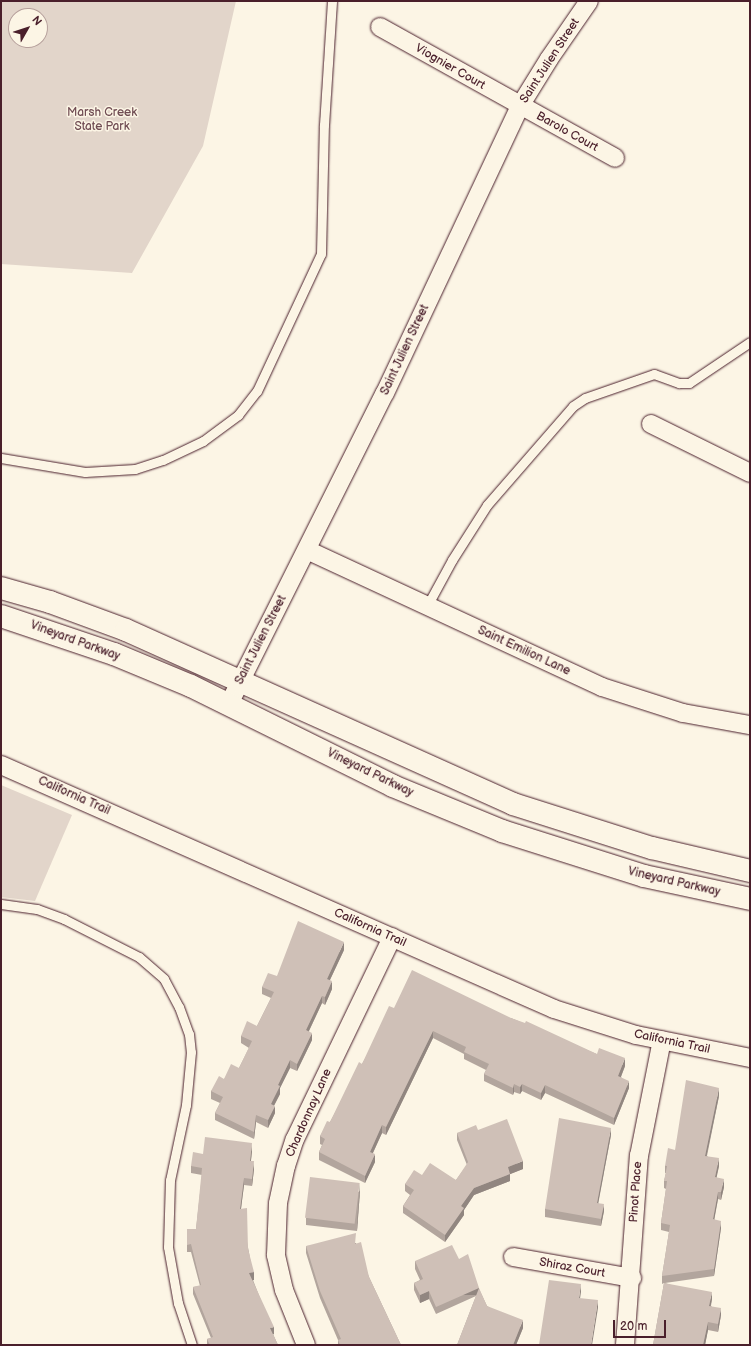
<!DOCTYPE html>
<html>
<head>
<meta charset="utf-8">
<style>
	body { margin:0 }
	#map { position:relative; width:751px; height:1346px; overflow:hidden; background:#fcf5e5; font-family:"Balsamiq Sans",sans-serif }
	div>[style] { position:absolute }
	.green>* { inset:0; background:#e2d5ca }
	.roads { filter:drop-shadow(0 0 1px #4a1f2b) drop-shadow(0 0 1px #4a1f2b) }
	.lane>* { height:9px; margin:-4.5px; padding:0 4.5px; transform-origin:4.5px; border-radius:4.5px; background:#fcf5e5 }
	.street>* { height:18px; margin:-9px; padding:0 9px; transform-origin:9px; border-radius:9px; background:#fcf5e5 }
	.secondary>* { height:22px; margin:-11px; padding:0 11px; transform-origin:11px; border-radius:11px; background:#fcf5e5 }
	.wall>* { inset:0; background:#b2a59d }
	.shaded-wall>* { inset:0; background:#918680; transform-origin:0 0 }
	.building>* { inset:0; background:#cfc0b7; transform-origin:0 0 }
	span { translate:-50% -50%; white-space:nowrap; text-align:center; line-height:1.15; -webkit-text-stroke:3px #fcf5e5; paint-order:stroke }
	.street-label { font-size:12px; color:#4a1f2b }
	.park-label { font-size:12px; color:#704c53 }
	.frame { position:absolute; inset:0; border:2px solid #4a1f2b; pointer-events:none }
	.north { position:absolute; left:8px; top:8px; width:40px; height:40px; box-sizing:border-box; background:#fcf5e5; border:1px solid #b59f9b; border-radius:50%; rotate:51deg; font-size:11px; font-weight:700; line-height:16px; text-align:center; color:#4a1f2b }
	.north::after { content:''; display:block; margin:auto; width:14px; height:18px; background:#4a1f2b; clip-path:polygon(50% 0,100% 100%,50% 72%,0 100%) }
	.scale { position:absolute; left:613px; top:1320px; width:53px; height:18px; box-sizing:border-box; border:2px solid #4a1f2b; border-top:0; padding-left:5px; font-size:12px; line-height:14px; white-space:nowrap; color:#4a1f2b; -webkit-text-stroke:3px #fcf5e5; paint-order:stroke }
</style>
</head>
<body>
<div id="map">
	<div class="green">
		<div style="clip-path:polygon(evenodd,1px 1px,236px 1px,203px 146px,132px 273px,1px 264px,1px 1px,16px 16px,40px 16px,40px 40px,16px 40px,16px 16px)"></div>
		<div style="clip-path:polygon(1px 785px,72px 815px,35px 901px,1px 897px)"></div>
	</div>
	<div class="roads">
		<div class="lane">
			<div style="left:1px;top:458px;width:85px;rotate:9.5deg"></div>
			<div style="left:85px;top:472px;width:50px;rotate:-3.4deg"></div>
			<div style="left:135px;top:469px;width:29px;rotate:-18deg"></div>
			<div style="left:163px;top:460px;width:44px;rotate:-25.4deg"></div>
			<div style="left:203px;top:441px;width:44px;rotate:-36.6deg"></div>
			<div style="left:238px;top:415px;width:31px;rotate:-52deg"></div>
			<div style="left:257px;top:391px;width:151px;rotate:-65deg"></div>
			<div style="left:321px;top:254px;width:129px;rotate:-88.7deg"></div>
			<div style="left:324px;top:125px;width:124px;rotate:-86.3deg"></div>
			<div style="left:427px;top:606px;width:52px;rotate:-61.5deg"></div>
			<div style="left:452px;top:560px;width:65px;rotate:-57.5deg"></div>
			<div style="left:487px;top:505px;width:131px;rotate:-49deg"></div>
			<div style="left:573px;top:406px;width:14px;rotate:-34deg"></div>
			<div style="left:585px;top:398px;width:73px;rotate:-19.2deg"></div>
			<div style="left:654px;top:374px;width:27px;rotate:20deg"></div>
			<div style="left:679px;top:383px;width:10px"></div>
			<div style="left:689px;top:383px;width:73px;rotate:-33.9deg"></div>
			<div style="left:1px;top:904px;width:36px;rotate:8deg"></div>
			<div style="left:37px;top:909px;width:29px;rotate:20deg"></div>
			<div style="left:64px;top:919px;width:84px;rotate:26.9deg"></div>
			<div style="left:139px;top:957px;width:33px;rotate:41deg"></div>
			<div style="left:164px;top:979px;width:32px;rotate:62deg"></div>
			<div style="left:179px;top:1007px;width:29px;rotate:70deg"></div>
			<div style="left:189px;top:1034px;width:18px;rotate:84deg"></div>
			<div style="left:191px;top:1052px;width:53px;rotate:95.4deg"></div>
			<div style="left:186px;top:1105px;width:77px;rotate:102deg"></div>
			<div style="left:170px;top:1180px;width:67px;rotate:91.7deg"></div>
			<div style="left:168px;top:1247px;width:57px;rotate:79.9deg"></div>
			<div style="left:178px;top:1303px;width:44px;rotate:71.6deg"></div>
		</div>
		<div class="street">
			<div style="left:380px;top:27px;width:269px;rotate:29.1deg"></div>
			<div style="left:651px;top:424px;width:110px;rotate:26.3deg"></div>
			<div style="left:307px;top:550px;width:325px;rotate:24.9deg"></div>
			<div style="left:602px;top:687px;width:85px;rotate:17.8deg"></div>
			<div style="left:683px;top:713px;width:68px;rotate:10.2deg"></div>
			<div style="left:229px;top:704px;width:348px;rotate:-63.4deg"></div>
			<div style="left:385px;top:393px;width:317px;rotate:-64.8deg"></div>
			<div style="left:520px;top:106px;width:55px;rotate:-58.3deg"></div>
			<div style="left:549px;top:59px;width:70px;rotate:-55.4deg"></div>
			<div style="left:1px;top:765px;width:604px;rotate:23.81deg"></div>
			<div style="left:554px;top:1009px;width:86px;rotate:17.6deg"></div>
			<div style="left:636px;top:1035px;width:116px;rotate:11.4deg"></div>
			<div style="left:513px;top:1257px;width:121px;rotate:10deg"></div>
			<div style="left:306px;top:1345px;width:59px;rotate:-111.8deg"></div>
			<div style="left:284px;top:1290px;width:36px;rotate:-103deg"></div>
			<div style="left:276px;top:1255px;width:52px;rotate:-87.8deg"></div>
			<div style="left:278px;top:1203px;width:38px;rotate:-78deg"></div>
			<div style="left:286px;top:1166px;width:28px;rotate:-72deg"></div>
			<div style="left:295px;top:1139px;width:224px;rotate:-64.3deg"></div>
			<div style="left:625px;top:1345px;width:190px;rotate:-85.8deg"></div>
			<div style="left:639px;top:1156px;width:118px;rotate:-78.8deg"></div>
		</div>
		<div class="secondary">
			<div style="left:1px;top:588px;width:51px;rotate:15.9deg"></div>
			<div style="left:50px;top:602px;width:81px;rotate:20.2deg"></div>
			<div style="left:126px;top:630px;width:424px;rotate:24.2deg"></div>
			<div style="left:513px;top:804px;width:146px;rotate:17.6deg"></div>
			<div style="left:652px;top:848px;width:101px;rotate:13.2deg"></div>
			<div style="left:1px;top:616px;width:119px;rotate:18.6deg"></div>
			<div style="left:114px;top:654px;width:83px;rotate:22.6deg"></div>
			<div style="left:191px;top:686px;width:225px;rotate:26.3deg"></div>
			<div style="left:393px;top:786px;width:118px;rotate:22.4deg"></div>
			<div style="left:502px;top:831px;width:149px;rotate:17.6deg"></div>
			<div style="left:644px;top:876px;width:108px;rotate:12.2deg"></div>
		</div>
	</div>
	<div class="wall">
		<div style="clip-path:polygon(344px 950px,330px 980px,332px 989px,325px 1005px,322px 1003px,309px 1031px,312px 1040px,297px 1071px,290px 1068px,280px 1088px,280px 1094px,274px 1106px,275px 1113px,268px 1128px,256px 1122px,254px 1139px,215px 1120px,215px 1113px,220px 1103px,211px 1099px,211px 1091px,224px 1079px,239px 1068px,249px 1048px,241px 1043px,241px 1036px,257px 1026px,271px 998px,262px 994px,262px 987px,277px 976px)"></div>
		<div style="clip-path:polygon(394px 1008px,511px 1018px,625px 1066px,621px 1077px,629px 1088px,614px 1125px,545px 1093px,541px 1100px,522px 1091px,520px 1094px,514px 1092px,513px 1095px,484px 1081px,484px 1074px,486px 1070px,464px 1059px,464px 1054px,433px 1038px,386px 1135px,382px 1133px,373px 1153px,375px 1162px,365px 1183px,319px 1160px,319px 1152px,322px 1145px,320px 1144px,320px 1136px,330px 1122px,362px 1064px)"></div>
		<div style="clip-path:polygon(719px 1096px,707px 1156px,719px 1166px,716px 1178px,724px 1187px,721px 1200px,718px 1199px,714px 1219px,721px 1228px,714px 1276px,665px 1283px,712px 1299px,711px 1306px,721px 1315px,718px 1332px,708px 1330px,705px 1345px,653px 1345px,664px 1283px,662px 1284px,662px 1276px,669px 1232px,661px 1230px,661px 1223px,666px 1189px,664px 1188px,664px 1181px,666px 1173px,665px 1173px,665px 1166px)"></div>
		<div style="clip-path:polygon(478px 1130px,523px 1169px,510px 1174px,510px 1181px,474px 1195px,464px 1210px,464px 1215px,445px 1242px,403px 1213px,403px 1206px,410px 1195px,405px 1191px,405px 1184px,422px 1175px,456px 1180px,467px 1165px,457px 1140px,457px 1133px)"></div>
		<div style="clip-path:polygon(611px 1135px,598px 1203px,604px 1211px,601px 1226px,545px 1217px,545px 1209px)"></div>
		<div style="clip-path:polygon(252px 1151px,251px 1161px,254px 1169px,252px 1186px,244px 1185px,241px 1209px,254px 1280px,253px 1280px,274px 1334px,273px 1334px,278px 1345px,207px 1345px,207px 1339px,211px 1338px,193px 1294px,193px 1287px,200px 1286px,191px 1252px,187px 1252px,187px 1229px,196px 1229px,202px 1175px,191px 1173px,191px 1166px)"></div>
		<div style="clip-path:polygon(360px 1191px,357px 1231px,306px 1225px,306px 1218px)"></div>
		<div style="clip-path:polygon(356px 1243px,369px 1277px,401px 1345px,338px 1345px,338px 1340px,320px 1298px,306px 1253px,306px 1246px)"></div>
		<div style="clip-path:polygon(459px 1259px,479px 1289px,487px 1306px,523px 1328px,516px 1345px,457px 1345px,476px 1296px,436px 1314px,429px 1299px,420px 1303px,414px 1290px,414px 1283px,420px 1280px,415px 1269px,415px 1261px)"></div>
	</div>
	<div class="shaded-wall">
		<div style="clip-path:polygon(344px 942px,344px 950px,327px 986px,327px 979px)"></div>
		<div style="clip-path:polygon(332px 981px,332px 989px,325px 1005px,325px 997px)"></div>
		<div style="clip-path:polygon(322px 996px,322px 1003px,306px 1037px,306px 1030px)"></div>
		<div style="clip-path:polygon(433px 1031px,433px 1038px,386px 1135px,386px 1127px)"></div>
		<div style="clip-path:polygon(312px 1033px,312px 1040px,297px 1071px,297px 1064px)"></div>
		<div style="clip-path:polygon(625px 1058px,625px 1066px,618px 1084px,618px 1076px)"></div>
		<div style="clip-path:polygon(290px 1060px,290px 1068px,280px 1088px,280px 1094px,271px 1111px,271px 1104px,278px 1085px)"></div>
		<div style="clip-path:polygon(629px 1081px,629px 1088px,614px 1125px,614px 1118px)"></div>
		<div style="clip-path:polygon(514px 1084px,514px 1092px,513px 1095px,513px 1088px)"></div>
		<div style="clip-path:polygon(522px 1084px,522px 1091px,520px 1094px,520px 1087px)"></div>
		<div style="clip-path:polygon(545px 1085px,545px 1093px,541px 1100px,541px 1093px)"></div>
		<div style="clip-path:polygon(719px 1088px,719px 1096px,705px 1163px,705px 1156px)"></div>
		<div style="clip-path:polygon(275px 1106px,275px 1113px,268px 1128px,268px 1120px)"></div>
		<div style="clip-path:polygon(256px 1115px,256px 1122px,254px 1139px,254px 1132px)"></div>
		<div style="clip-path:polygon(382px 1125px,382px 1133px,370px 1159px,370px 1152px)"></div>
		<div style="clip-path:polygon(611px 1128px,611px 1135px,597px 1210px,597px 1203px)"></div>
		<div style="clip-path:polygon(252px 1143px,252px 1151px,250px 1168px,250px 1161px)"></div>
		<div style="clip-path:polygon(375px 1154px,375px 1162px,365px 1183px,365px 1176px)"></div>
		<div style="clip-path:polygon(719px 1158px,719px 1166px,715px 1185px,715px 1177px)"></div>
		<div style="clip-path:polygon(254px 1161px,254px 1169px,252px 1186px,252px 1179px)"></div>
		<div style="clip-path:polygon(523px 1161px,523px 1169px,508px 1175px,508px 1167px)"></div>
		<div style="clip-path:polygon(510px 1174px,510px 1181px,474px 1195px,464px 1210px,464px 1215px,445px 1242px,445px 1235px,461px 1206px,474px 1188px)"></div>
		<div style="clip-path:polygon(244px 1178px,244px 1185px,240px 1216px,240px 1209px)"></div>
		<div style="clip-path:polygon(724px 1179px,724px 1187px,721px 1200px,721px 1192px)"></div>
		<div style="clip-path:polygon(360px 1183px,360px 1191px,357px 1231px,357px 1223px)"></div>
		<div style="clip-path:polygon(718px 1192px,718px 1199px,713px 1227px,713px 1219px)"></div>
		<div style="clip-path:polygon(604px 1204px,604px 1211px,601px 1226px,601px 1219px)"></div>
		<div style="clip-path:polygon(721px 1221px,721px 1228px,714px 1276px,714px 1269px)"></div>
		<div style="clip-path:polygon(254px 1272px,254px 1280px,249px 1281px,249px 1273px)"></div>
		<div style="clip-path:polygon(581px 1284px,581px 1292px,579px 1305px,579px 1298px)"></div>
		<div style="left:479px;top:1288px;width:7px;height:47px;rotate:90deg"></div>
		<div style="clip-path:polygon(429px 1291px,429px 1299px,420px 1303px,420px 1295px)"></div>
		<div style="clip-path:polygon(712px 1292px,712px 1299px,709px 1313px,709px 1306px)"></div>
		<div style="clip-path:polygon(598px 1300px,598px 1308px,592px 1345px,591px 1345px)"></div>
		<div style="clip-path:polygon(721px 1308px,721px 1315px,718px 1332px,718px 1324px)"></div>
		<div style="clip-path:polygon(523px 1320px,523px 1328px,516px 1345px,513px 1345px)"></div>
		<div style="clip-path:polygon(708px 1322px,708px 1330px,705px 1345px,703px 1345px)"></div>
		<div style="clip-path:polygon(274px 1327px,274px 1334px,270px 1336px,270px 1328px)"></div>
	</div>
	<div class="building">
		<div style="clip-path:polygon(298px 921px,344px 942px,327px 979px,332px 981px,325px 997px,322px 996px,306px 1030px,312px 1033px,297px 1064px,290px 1060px,278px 1085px,280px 1086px,271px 1104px,275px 1106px,268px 1120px,256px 1115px,254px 1132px,215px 1113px,223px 1097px,211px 1091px,219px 1076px,224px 1079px,231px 1064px,239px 1068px,252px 1041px,241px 1036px,247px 1021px,257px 1026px,274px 992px,262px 987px,268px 973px,277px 976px)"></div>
		<div style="clip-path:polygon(412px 970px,511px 1018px,525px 1023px,526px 1021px,597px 1054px,599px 1048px,625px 1058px,618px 1076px,629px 1081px,614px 1118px,545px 1085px,541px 1093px,522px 1084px,520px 1087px,514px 1084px,513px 1088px,484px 1074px,489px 1064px,464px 1052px,466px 1047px,433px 1031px,386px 1127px,382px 1125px,370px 1152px,375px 1154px,365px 1176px,319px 1152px,325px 1139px,320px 1136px,327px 1121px,330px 1122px,359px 1062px,362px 1064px,389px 1006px,394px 1008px)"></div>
		<div style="clip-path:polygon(686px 1080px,719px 1088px,705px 1156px,719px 1158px,715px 1177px,724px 1179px,721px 1192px,718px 1192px,713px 1219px,721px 1221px,714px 1269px,662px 1276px,670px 1225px,661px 1223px,667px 1181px,664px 1181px,667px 1166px,665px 1166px,668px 1148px,675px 1150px)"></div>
		<div style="clip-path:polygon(559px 1118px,611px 1128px,597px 1203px,604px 1204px,601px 1219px,545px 1209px)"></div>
		<div style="clip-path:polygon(507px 1119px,523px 1161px,508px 1167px,510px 1174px,474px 1188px,461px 1206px,464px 1208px,445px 1235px,403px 1206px,414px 1190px,405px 1184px,414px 1170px,422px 1175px,430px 1163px,456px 1180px,468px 1162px,457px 1133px,476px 1125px,478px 1130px)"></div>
		<div style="clip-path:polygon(205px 1137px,252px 1143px,250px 1161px,254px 1161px,252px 1179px,244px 1178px,240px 1209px,247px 1208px,248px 1249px,254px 1272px,249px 1273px,274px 1327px,270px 1328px,278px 1345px,210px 1345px,207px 1339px,213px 1337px,193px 1287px,201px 1285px,191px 1244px,187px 1245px,187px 1229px,196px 1229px,202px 1168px,191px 1166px,193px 1152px,203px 1154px)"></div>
		<div style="left:310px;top:1177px;width:50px;height:41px;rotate:7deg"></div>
		<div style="clip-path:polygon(356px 1233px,355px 1244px,361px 1242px,369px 1277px,401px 1345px,340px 1345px,338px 1340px,341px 1339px,320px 1291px,306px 1246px)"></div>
		<div style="clip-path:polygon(452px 1245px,459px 1259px,468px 1254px,479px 1288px,436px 1307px,429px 1291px,420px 1295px,414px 1283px,423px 1279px,415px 1261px)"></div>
		<div style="clip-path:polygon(549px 1280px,581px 1284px,579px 1298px,598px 1300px,591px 1345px,539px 1345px)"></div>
		<div style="clip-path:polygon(664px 1283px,712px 1292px,709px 1306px,721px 1308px,718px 1324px,708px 1322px,703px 1345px,653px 1345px)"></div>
		<div style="clip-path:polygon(479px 1288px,487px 1306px,523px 1320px,513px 1345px,457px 1345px)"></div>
	</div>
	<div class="street-label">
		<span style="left:550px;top:61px;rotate:-57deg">Saint Julien Street</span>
		<span style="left:450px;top:67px;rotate:30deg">Viognier Court</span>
		<span style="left:567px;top:132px;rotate:29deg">Barolo Court</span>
		<span style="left:405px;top:350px;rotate:-65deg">Saint Julien Street</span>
		<span style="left:261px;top:640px;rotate:-63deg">Saint Julien Street</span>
		<span style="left:75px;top:641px;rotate:20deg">Vineyard Parkway</span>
		<span style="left:524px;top:651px;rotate:25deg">Saint Emilion Lane</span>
		<span style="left:370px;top:773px;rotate:26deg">Vineyard Parkway</span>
		<span style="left:74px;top:796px;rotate:24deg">California Trail</span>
		<span style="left:674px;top:882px;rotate:13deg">Vineyard Parkway</span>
		<span style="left:370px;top:928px;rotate:24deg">California Trail</span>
		<span style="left:672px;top:1042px;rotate:12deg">California Trail</span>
		<span style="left:309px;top:1113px;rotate:-66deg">Chardonnay Lane</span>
		<span style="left:636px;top:1192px;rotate:-86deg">Pinot Place</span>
		<span style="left:572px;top:1268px;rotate:10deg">Shiraz Court</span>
	</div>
	<div class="park-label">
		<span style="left:102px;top:120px">Marsh Creek<br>State Park</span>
	</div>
	<div class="frame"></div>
	<div class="north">N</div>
	<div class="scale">20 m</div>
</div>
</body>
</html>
